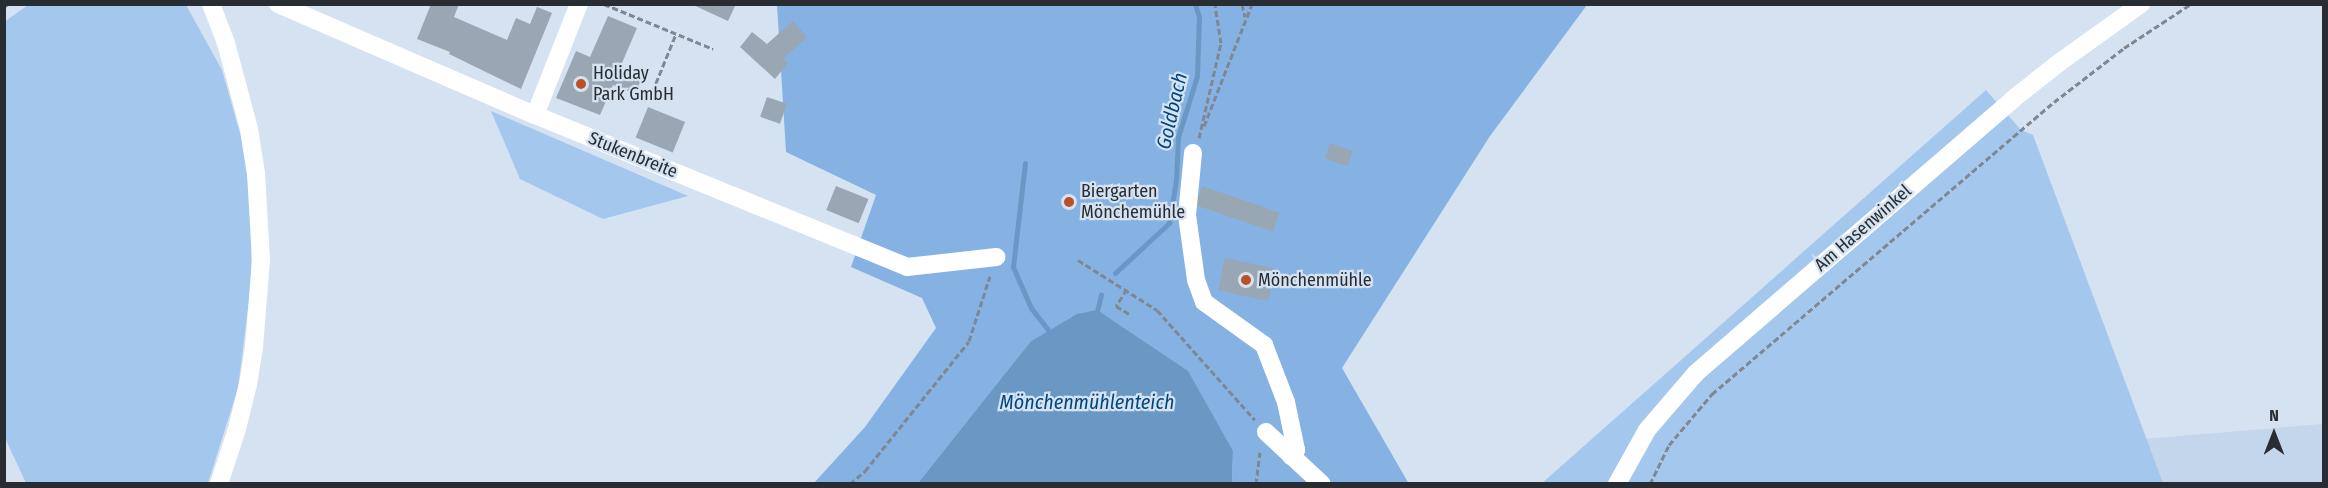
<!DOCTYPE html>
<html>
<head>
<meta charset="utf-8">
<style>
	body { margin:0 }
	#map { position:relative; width:2328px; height:488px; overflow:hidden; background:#d5e2f1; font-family:"Fira Sans Condensed",sans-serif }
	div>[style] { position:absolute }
	.built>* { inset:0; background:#c4d6eb }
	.green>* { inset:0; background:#a4c7ed }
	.forest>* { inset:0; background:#85b2e2 }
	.water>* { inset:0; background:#6b97c5 }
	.stream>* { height:5px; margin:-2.5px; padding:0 2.5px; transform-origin:2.5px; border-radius:2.5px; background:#6b97c5 }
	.building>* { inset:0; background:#99a6b4; transform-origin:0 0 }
	.path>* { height:3px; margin-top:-1.5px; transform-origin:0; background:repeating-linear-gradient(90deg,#7e8792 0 6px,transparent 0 9px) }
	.minor>* { height:18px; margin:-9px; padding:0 9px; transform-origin:9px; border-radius:9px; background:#fff }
	.dots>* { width:16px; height:16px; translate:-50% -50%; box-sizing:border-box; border:3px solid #d5e2f1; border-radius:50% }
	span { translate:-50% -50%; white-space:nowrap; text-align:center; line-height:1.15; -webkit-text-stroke:4.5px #d5e2f1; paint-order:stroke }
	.poi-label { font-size:18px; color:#282d33 }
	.left { translate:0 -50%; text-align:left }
	.street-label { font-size:18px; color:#282d33 }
	.water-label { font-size:20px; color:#004780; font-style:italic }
	.frame { position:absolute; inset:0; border:6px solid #282d33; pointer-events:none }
	.north { position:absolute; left:2244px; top:404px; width:60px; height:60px; -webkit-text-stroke:4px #d5e2f1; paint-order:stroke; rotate:0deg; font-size:16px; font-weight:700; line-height:24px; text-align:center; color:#282d33 }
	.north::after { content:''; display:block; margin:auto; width:21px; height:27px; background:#282d33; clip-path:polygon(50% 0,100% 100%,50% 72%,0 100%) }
</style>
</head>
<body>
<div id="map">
	<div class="built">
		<div style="clip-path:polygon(2323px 424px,2323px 483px,2162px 483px,2144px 439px)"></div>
	</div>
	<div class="green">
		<div style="clip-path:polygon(28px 5px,186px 5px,222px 70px,241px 137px,252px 209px,251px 285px,238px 388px,208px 483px,26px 483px,5px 438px,4px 22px)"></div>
		<div style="clip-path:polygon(1986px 90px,2021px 130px,2033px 135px,2163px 483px,1541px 484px)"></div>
		<div style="clip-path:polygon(491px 111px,688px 196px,603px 219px,520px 179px)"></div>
	</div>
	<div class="forest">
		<div style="clip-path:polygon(777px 5px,1587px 5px,1490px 136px,1342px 368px,1409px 484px,1232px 483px,1233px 451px,1030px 342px,918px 483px,814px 483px,865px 427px,936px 328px,922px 298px,851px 267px,876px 195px,786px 152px)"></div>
	</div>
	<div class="water">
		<div style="clip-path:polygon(1097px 310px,1188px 371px,1233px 451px,1232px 483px,918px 483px,1030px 342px,1077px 314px)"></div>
	</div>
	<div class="stream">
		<div style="left:1025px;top:163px;width:105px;rotate:96.6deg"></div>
		<div style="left:1013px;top:267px;width:45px;rotate:66.3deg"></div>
		<div style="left:1031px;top:308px;width:28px;rotate:52deg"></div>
		<div style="left:1115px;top:273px;width:74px;rotate:-42.8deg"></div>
		<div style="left:1169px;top:223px;width:44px;rotate:-80.8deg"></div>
		<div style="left:1176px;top:180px;width:43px;rotate:-87.3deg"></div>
		<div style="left:1178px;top:137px;width:64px;rotate:-72.7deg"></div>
		<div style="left:1197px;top:76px;width:59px;rotate:-88.1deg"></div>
		<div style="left:1199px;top:17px;width:14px;rotate:-107deg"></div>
		<div style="left:1096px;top:315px;width:21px;rotate:-76deg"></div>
	</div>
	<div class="building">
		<div style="clip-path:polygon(431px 4px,459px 4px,454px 17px,507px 40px,516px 18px,530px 24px,537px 7px,552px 13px,521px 89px,449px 54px,450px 52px,417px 39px)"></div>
		<div style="clip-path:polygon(691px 4px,736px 4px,728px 21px)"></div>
		<div style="clip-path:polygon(608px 16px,637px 28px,619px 70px,642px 79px,635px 94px,613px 85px,600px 115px,556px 98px,576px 51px,590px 57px)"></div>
		<div style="clip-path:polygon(793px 21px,807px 37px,783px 59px,788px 63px,775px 79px,740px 47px,752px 32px,767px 44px)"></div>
		<div style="left:767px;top:97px;width:21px;height:21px;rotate:19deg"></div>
		<div style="left:648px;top:107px;width:40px;height:33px;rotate:22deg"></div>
		<div style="left:1330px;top:143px;width:24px;height:16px;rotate:19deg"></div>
		<div style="left:836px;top:186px;width:35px;height:26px;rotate:22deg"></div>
		<div style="left:1202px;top:186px;width:82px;height:20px;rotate:19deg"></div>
		<div style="left:1225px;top:258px;width:51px;height:33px;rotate:12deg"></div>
	</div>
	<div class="path">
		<div style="left:604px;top:4px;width:118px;rotate:22.4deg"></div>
		<div style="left:1242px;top:4px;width:13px;rotate:77deg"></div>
		<div style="left:4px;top:7px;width:5px;rotate:-37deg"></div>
		<div style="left:649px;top:100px;width:71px;rotate:-67.8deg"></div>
		<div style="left:1204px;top:126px;width:131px;rotate:-68.5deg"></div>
		<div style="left:1199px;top:138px;width:98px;rotate:-77deg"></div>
		<div style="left:1221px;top:43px;width:39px;rotate:-99deg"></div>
		<div style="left:1078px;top:260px;width:93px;rotate:32.3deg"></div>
		<div style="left:1157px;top:310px;width:147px;rotate:48.3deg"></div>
		<div style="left:1127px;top:289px;width:20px;rotate:123deg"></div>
		<div style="left:1116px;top:306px;width:17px;rotate:31deg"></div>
		<div style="left:850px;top:484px;width:20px;rotate:-41deg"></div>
		<div style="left:865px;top:471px;width:166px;rotate:-51.3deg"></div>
		<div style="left:969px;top:341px;width:68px;rotate:-72.1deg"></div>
		<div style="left:1256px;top:484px;width:32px;rotate:-83deg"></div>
		<div style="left:1650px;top:484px;width:43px;rotate:-64deg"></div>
		<div style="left:1669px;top:445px;width:67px;rotate:-49.9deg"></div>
		<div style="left:1712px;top:394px;width:450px;rotate:-40.5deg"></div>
		<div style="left:2054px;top:102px;width:88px;rotate:-37.6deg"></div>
		<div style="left:2124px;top:48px;width:80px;rotate:-33.3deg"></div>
	</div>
	<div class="minor">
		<div style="left:211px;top:4px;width:42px;rotate:69deg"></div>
		<div style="left:226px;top:43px;width:89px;rotate:75deg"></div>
		<div style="left:249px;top:129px;width:45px;rotate:81deg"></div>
		<div style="left:256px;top:173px;width:87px;rotate:86.7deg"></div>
		<div style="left:261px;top:260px;width:87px;rotate:94.6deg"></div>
		<div style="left:254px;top:347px;width:37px;rotate:99deg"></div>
		<div style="left:248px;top:384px;width:46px;rotate:103.7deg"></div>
		<div style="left:237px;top:429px;width:58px;rotate:108.1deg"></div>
		<div style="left:278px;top:4px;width:280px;rotate:23.4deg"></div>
		<div style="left:535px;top:115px;width:402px;rotate:22.2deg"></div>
		<div style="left:907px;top:267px;width:90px;rotate:-6.4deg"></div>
		<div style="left:535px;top:115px;width:119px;rotate:-68.4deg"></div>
		<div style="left:1193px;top:153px;width:62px;rotate:95.5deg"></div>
		<div style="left:1187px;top:215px;width:66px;rotate:82.1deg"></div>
		<div style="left:1196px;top:280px;width:23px;rotate:70deg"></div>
		<div style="left:1204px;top:302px;width:74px;rotate:35.6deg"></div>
		<div style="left:1264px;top:345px;width:61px;rotate:68.9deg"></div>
		<div style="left:1286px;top:402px;width:49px;rotate:78.2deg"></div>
		<div style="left:1296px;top:450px;width:8px;rotate:130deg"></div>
		<div style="left:1266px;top:432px;width:76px;rotate:42.9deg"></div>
		<div style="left:1617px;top:484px;width:62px;rotate:-60.9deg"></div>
		<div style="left:1647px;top:430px;width:75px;rotate:-49.3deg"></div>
		<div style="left:1696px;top:373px;width:419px;rotate:-40.8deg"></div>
		<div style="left:2013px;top:99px;width:60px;rotate:-38.2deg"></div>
		<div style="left:2060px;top:62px;width:100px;rotate:-35.6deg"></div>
	</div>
	<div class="dots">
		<div style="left:581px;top:84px;background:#b85128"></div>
		<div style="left:1069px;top:202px;background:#b85128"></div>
		<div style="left:1246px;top:280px;background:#b85128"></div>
	</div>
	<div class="poi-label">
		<span class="left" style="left:593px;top:84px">Holiday<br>Park GmbH</span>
		<span class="left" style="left:1081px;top:202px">Biergarten<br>Mönchemühle</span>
		<span class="left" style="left:1258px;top:280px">Mönchenmühle</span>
	</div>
	<div class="street-label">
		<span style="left:633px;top:155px;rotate:22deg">Stukenbreite</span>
		<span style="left:1863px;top:228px;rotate:-41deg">Am Hasenwinkel</span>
	</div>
	<div class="water-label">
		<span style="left:1172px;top:111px;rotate:-77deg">Goldbach</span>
		<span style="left:1087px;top:402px">Mönchenmühlenteich</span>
	</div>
	<div class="frame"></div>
	<div class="north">N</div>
</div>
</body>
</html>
